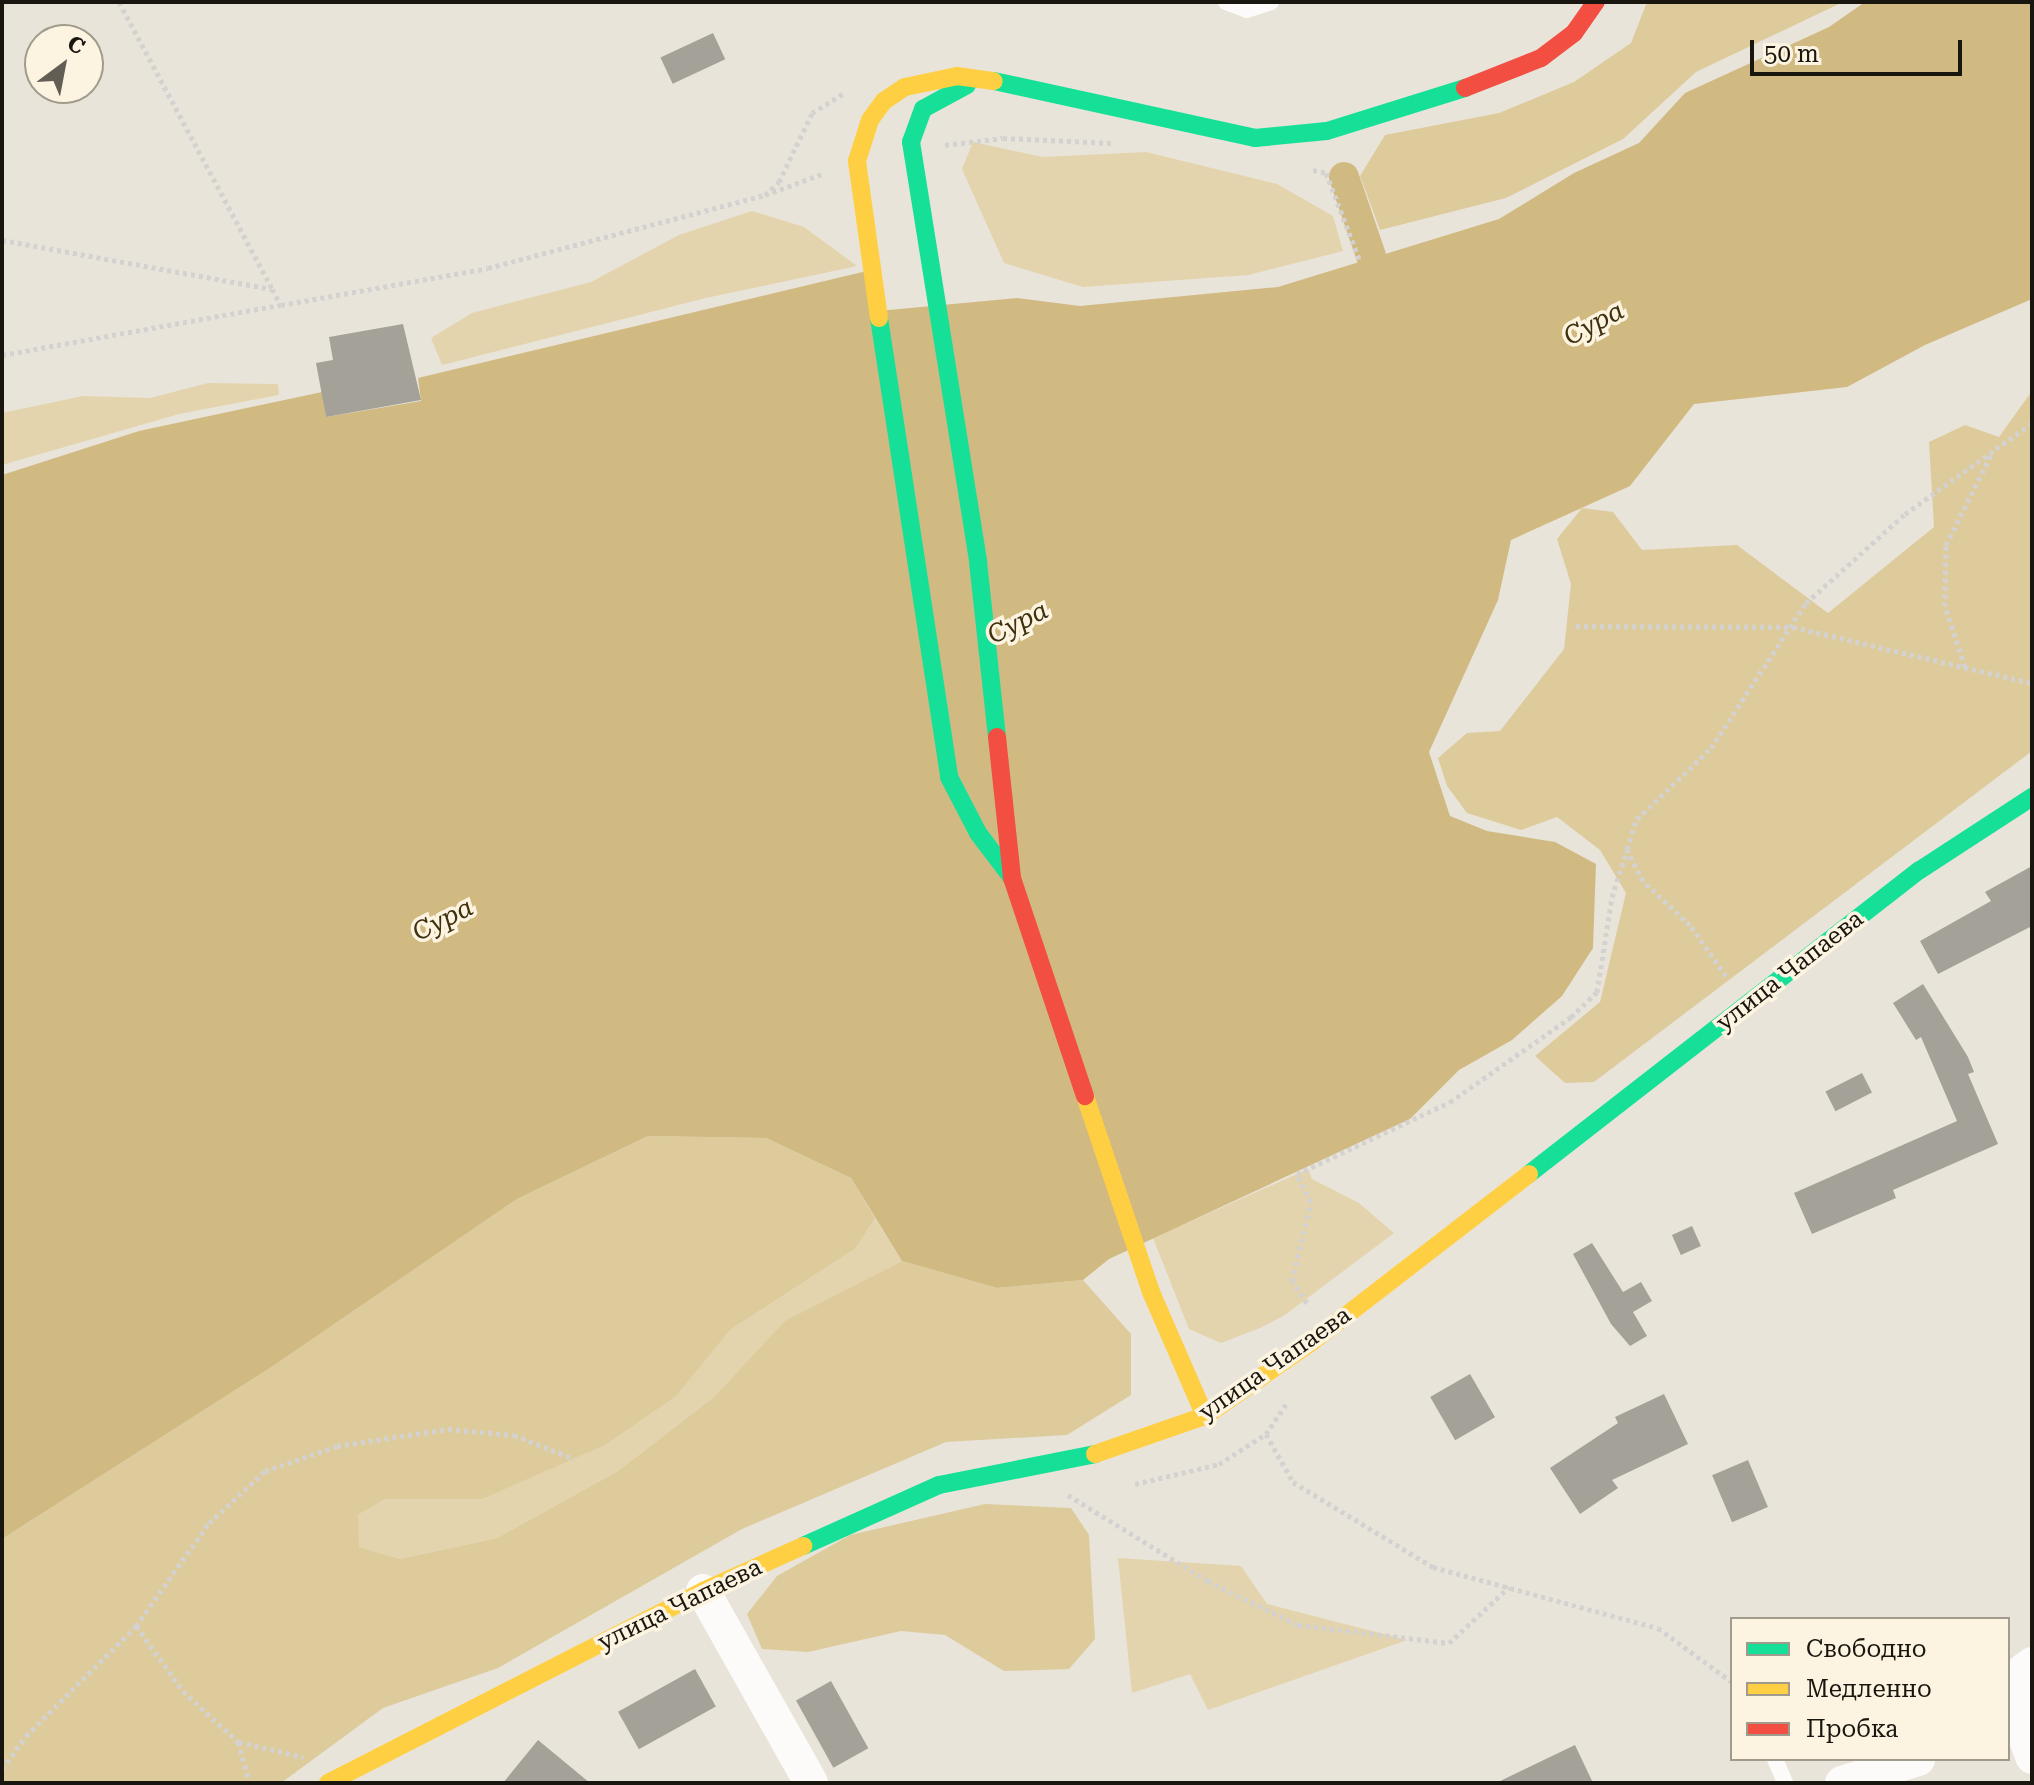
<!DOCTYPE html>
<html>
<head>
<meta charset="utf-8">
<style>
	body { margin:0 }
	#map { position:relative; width:2034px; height:1785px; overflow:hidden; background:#e9e4d9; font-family:"Roboto Serif",serif }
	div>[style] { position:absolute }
	.green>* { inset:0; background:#e4d4ad }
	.forest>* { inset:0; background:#decb9c }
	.water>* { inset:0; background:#d1ba82 }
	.canal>* { height:30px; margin:-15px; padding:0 15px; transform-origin:15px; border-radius:15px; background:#d1ba82 }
	.building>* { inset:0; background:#a4a199; transform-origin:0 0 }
	.path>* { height:5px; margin-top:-2.5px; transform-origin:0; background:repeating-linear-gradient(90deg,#d4d2d0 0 4px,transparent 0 8px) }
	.lane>* { height:16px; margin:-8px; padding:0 8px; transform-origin:8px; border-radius:8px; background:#fcfbf9 }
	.street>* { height:34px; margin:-17px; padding:0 17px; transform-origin:17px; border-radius:17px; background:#fcfbf9 }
	.fast>* { height:18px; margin:-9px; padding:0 9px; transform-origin:9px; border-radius:9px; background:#16e098 }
	.slow>* { height:18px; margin:-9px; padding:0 9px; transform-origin:9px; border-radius:9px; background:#ffcf43 }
	.jam>* { height:18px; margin:-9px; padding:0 9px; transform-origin:9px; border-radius:9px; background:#f24e42 }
	span { translate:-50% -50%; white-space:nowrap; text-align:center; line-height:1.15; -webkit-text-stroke:7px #fcf4e0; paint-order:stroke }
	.street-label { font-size:24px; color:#191610 }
	.water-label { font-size:26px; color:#3f310f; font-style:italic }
	.frame { position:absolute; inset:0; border:4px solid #191610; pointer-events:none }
	.legend { position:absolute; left:1730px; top:1617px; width:280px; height:144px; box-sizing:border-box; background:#fcf4e0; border:2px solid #a19b8d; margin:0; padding:10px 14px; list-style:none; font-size:24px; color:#191610 }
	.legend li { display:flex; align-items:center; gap:16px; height:40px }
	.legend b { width:40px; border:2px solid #a19b8d }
	.north { position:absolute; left:24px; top:24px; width:80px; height:80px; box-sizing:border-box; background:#fcf4e0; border:2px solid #a19b8d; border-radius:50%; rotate:32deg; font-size:22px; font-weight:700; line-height:32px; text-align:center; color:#191610 }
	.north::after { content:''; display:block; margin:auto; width:28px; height:36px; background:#625e56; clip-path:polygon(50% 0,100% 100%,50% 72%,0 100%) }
	.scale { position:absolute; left:1750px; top:40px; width:212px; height:36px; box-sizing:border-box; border:4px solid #191610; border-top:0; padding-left:10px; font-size:24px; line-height:28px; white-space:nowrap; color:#191610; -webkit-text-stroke:6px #fcf4e0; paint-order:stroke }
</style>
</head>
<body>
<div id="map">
	<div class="green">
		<div style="clip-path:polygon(973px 142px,1043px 157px,1146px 152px,1277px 184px,1333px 216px,1343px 251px,1248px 275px,1083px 287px,1004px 263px,962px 169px)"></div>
		<div style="clip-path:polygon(752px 211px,804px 227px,857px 266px,706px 298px,442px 365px,431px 338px,472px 313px,591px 282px,679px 235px)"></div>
		<div style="clip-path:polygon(208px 383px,278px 384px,279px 395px,179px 414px,2px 465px,2px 413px,83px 396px,150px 398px)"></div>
		<div style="clip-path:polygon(1308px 1169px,1312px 1179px,1359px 1203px,1394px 1233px,1285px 1315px,1260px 1328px,1221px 1343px,1189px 1329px,1153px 1238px)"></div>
		<div style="clip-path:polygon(875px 1218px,902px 1261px,786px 1321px,714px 1397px,618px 1471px,497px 1538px,400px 1559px,358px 1547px,2px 1539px,358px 1515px,385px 1499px,482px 1499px,675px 1396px,730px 1330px,856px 1248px)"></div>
		<div style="clip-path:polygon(1118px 1558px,1241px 1566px,1267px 1604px,1407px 1640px,1208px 1710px,1190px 1674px,1132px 1693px)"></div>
	</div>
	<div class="forest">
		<div style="clip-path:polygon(1647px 2px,1843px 2px,1696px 72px,1623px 139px,1506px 198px,1380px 230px,1360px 176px,1385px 135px,1499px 113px,1574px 82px,1631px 43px)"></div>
		<div style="clip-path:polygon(2032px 391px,2032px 751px,1594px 1082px,1565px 1083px,1535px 1056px,1600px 1002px,1626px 893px,1600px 850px,1557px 817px,1521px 830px,1467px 813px,1447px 786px,1438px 758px,1467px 733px,1500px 731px,1564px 649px,1571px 584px,1557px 539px,1582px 508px,1613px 512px,1642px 550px,1737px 545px,1828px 613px,1934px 527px,1929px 442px,1965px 425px,1999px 437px)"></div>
		<div style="clip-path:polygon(648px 1136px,766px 1138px,851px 1178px,875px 1218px,856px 1248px,730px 1330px,676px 1396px,605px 1445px,482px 1499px,385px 1499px,358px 1515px,359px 1547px,400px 1559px,497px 1538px,618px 1471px,714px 1397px,785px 1321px,902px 1261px,997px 1288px,1083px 1280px,1131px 1334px,1131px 1395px,1067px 1435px,946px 1442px,742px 1529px,498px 1668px,383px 1708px,281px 1783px,2px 1783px,2px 1539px,273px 1366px,517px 1199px)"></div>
		<div style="clip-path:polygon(985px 1504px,1071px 1508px,1089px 1535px,1095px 1639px,1069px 1669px,1004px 1671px,945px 1635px,901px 1631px,808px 1652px,762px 1649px,747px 1614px,777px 1576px,850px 1535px)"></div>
	</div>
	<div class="water">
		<div style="clip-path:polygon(1865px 2px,2032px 2px,2032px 299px,1925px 345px,1847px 387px,1694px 404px,1630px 486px,1511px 540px,1498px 600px,1429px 752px,1450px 816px,1487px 831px,1555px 842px,1596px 864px,1593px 948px,1562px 996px,1512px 1040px,1459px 1070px,1410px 1119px,1109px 1259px,1083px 1280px,997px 1288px,902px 1261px,851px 1178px,766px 1138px,648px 1136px,517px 1199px,273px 1366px,2px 1539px,2px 475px,139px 431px,322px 392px,326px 417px,421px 401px,418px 378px,871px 270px,878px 311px,1017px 298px,1080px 306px,1278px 287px,1499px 219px,1574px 173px,1639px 143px,1685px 93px,1829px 27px)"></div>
	</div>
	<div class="canal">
		<div style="left:1344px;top:177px;width:83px;rotate:71.1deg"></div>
	</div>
	<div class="building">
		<div style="left:713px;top:33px;width:29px;height:58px;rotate:65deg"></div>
		<div style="clip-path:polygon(403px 324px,421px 400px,326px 417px,316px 363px,333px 360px,329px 337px)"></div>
		<div style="clip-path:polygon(2032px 866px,2032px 926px,1938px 974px,1920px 941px,1991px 901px,1985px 892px)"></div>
		<div style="clip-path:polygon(1923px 984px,1968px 1057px,1974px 1072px,1968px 1074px,1998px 1144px,1893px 1190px,1896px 1198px,1812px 1234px,1794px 1193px,1957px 1121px,1921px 1037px,1916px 1040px,1893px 1003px)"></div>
		<div style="left:1862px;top:1073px;width:22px;height:41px;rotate:63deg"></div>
		<div style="left:1692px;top:1226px;width:22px;height:22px;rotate:66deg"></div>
		<div style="clip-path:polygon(1592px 1243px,1623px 1292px,1641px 1282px,1652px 1301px,1633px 1312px,1647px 1336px,1630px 1346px,1611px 1324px,1573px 1254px)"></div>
		<div style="left:1470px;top:1374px;width:50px;height:46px;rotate:60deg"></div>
		<div style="clip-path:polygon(1664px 1394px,1688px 1444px,1612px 1480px,1618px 1488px,1580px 1514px,1550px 1468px,1618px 1423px,1615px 1417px)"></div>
		<div style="left:1748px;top:1460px;width:51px;height:39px;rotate:67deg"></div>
		<div style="left:695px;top:1669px;width:43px;height:88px;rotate:61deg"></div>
		<div style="left:831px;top:1681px;width:77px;height:40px;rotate:61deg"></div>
		<div style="clip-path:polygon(538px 1740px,590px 1783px,503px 1783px)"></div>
		<div style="clip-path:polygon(1575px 1745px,1593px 1783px,1496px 1783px)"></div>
	</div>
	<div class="path">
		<div style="left:119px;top:2px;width:325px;rotate:61.9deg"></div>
		<div style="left:945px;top:145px;width:58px;rotate:-6.9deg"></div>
		<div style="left:1003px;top:138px;width:108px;rotate:2.7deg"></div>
		<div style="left:1313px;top:170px;width:13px;rotate:13deg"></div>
		<div style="left:1326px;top:173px;width:92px;rotate:69deg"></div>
		<div style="left:765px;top:195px;width:63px;rotate:-20.4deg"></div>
		<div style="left:2px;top:240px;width:274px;rotate:10.3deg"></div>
		<div style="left:272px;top:289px;width:18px;rotate:61deg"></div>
		<div style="left:281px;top:305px;width:210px;rotate:-10.1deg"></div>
		<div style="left:488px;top:268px;width:286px;rotate:-14.8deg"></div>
		<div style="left:765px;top:195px;width:19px;rotate:-43deg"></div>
		<div style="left:779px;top:182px;width:76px;rotate:-64.4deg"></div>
		<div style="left:812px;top:113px;width:38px;rotate:-32deg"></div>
		<div style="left:2px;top:355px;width:283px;rotate:-10.2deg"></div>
		<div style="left:1576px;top:626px;width:217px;rotate:0.3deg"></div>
		<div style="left:1793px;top:627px;width:245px;rotate:13.2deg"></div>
		<div style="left:1965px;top:667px;width:64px;rotate:-108.2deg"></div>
		<div style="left:1945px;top:606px;width:61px;rotate:-89.1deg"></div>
		<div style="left:1946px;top:545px;width:105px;rotate:-63.4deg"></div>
		<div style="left:1726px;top:976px;width:62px;rotate:-125.2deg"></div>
		<div style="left:1690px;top:925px;width:64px;rotate:-136.9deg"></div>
		<div style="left:1643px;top:881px;width:36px;rotate:-117deg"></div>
		<div style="left:1627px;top:849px;width:32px;rotate:-72deg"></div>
		<div style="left:1637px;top:819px;width:103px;rotate:-43.8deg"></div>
		<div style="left:1711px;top:748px;width:173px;rotate:-56.8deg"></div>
		<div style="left:1806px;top:603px;width:133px;rotate:-42deg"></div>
		<div style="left:1905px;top:514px;width:156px;rotate:-35.6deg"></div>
		<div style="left:1307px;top:1303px;width:27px;rotate:-124deg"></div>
		<div style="left:1292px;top:1281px;width:81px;rotate:-76.5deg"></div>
		<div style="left:1311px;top:1202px;width:31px;rotate:-117deg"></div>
		<div style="left:1297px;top:1174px;width:169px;rotate:-25.2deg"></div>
		<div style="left:1450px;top:1102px;width:148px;rotate:-35.1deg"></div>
		<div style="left:1571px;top:1017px;width:36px;rotate:-44deg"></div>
		<div style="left:1597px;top:992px;width:96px;rotate:-81deg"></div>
		<div style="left:1612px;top:897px;width:49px;rotate:-72.3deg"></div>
		<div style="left:1266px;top:1434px;width:55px;rotate:60.6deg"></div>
		<div style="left:1293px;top:1482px;width:164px;rotate:31.3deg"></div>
		<div style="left:1433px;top:1567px;width:233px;rotate:15.2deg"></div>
		<div style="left:1658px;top:1628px;width:92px;rotate:36.1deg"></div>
		<div style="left:1135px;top:1484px;width:86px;rotate:-13.4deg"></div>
		<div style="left:1219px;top:1464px;width:56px;rotate:-32.6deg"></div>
		<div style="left:1266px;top:1434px;width:36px;rotate:-56deg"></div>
		<div style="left:1068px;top:1495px;width:164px;rotate:31.6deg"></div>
		<div style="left:1208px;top:1581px;width:100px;rotate:26.1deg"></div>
		<div style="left:1298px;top:1625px;width:152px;rotate:6.8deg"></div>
		<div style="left:1449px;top:1643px;width:82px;rotate:-43deg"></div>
		<div style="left:136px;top:1626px;width:80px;rotate:54.1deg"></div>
		<div style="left:183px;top:1691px;width:75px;rotate:42.8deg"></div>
		<div style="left:238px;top:1742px;width:43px;rotate:73.7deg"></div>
		<div style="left:239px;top:1742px;width:66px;rotate:13.2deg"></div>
		<div style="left:2px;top:1769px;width:41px;rotate:-54deg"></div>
		<div style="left:26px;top:1736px;width:156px;rotate:-45deg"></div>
		<div style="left:136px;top:1626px;width:126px;rotate:-54.7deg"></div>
		<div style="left:209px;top:1523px;width:76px;rotate:-42.9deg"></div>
		<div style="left:265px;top:1471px;width:76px;rotate:-19.1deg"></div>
		<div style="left:337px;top:1446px;width:112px;rotate:-8.7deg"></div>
		<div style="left:448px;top:1429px;width:66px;rotate:5.2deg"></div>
		<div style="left:514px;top:1435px;width:65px;rotate:21.8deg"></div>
	</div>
	<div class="lane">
		<div style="left:1226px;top:2px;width:22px;rotate:21deg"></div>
		<div style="left:1247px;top:10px;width:25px;rotate:-18deg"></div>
		<div style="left:1775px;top:1759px;width:26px;rotate:67deg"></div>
	</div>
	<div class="street">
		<div style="left:703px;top:1591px;width:220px;rotate:60.6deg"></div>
		<div style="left:2021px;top:1726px;width:33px;rotate:70deg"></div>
		<div style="left:2008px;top:1731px;width:14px;rotate:-21deg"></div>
		<div style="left:2021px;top:1726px;width:49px;rotate:-98.3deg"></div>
		<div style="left:2014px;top:1678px;width:23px;rotate:-38deg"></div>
		<div style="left:1842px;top:1783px;width:80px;rotate:-17.5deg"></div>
	</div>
	<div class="fast">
		<div style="left:994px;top:81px;width:267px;rotate:12.3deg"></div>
		<div style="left:1255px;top:138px;width:72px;rotate:-5.6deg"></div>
		<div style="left:1327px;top:131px;width:145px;rotate:-17.3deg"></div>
		<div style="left:967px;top:85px;width:50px;rotate:151.4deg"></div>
		<div style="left:923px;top:109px;width:35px;rotate:110deg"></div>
		<div style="left:911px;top:142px;width:425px;rotate:80.9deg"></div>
		<div style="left:978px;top:562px;width:176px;rotate:83.8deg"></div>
		<div style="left:879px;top:318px;width:464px;rotate:81.3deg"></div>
		<div style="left:949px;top:777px;width:63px;rotate:62.6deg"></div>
		<div style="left:978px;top:833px;width:56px;rotate:52.9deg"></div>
		<div style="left:1529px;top:1174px;width:495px;rotate:-37.9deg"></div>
		<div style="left:1920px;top:870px;width:134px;rotate:-33.1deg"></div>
		<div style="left:803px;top:1546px;width:149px;rotate:-24.2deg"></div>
		<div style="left:939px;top:1485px;width:159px;rotate:-11.2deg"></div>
	</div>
	<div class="slow">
		<div style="left:879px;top:318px;width:159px;rotate:-98deg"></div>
		<div style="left:857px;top:161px;width:43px;rotate:-72.4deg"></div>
		<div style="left:870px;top:120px;width:24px;rotate:-54deg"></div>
		<div style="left:884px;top:101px;width:25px;rotate:-34deg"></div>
		<div style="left:905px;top:87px;width:53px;rotate:-11.9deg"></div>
		<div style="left:957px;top:76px;width:37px;rotate:8deg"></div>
		<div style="left:1085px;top:1096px;width:207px;rotate:71.4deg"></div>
		<div style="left:1151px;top:1292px;width:135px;rotate:66.5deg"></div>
		<div style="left:1095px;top:1454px;width:116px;rotate:-19.1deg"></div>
		<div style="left:1205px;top:1416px;width:131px;rotate:-34.8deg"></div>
		<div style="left:1313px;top:1341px;width:273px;rotate:-37.7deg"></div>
		<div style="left:328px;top:1783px;width:421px;rotate:-27.1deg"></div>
		<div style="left:703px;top:1591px;width:110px;rotate:-24.2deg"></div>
	</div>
	<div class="jam">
		<div style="left:1465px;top:88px;width:82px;rotate:-21.5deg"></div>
		<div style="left:1541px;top:58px;width:41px;rotate:-37.1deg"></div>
		<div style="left:1574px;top:33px;width:38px;rotate:-55deg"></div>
		<div style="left:997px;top:737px;width:142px;rotate:83.9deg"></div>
		<div style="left:1012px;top:878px;width:230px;rotate:71.5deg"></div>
	</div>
	<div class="street-label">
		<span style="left:1790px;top:971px;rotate:-38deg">улица Чапаева</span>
		<span style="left:1275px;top:1364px;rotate:-35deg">улица Чапаева</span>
		<span style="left:680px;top:1605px;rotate:-26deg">улица Чапаева</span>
	</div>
	<div class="water-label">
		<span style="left:1594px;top:324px;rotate:-28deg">Сура</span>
		<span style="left:1018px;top:623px;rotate:-27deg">Сура</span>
		<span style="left:443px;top:920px;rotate:-27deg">Сура</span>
	</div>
	<div class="frame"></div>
	<ul class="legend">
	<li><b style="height:10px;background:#16e098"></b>Свободно</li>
	<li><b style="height:10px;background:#ffcf43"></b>Медленно</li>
	<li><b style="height:10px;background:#f24e42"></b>Пробка</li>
	</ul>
	<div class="north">С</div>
	<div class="scale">50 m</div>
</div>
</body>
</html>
